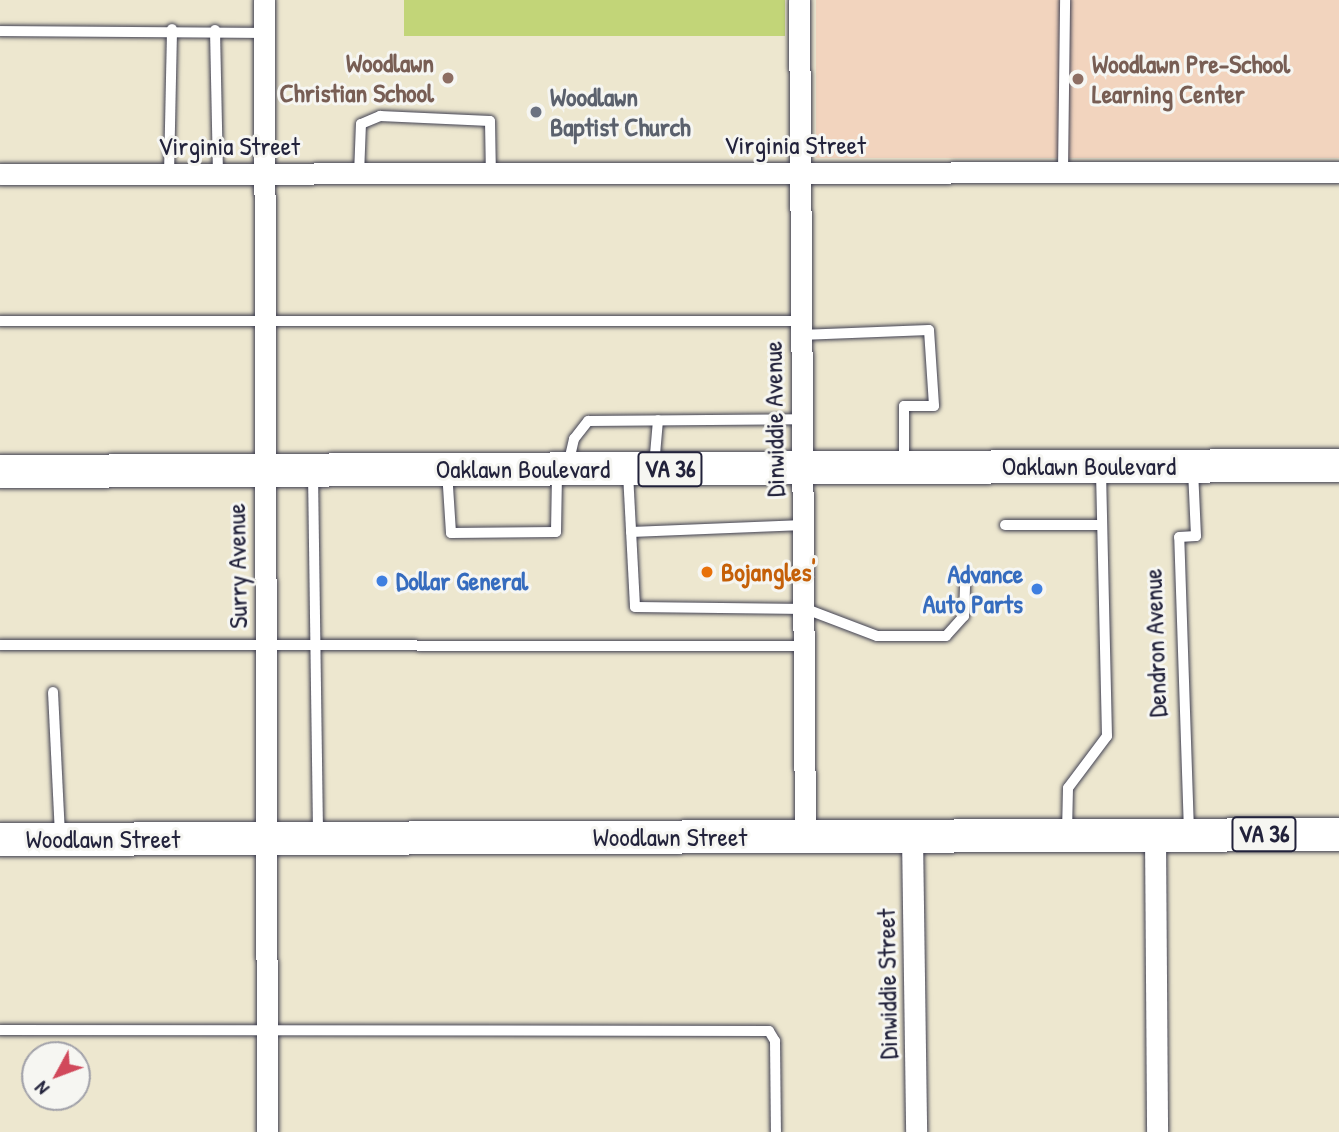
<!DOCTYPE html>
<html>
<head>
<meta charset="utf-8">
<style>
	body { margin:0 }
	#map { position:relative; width:1339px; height:1132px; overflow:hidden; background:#ede7cf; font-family:"Patrick Hand",sans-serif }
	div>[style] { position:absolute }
	.built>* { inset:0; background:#f2d4be; transform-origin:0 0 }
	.green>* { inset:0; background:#c2d578; transform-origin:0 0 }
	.roads { filter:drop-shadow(0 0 2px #404051) drop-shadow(0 0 2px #404051) }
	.service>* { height:10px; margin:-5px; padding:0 5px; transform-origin:5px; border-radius:5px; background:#fff }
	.minor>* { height:21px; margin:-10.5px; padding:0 10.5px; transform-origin:10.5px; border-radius:10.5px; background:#fff }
	.trunk>* { height:33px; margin:-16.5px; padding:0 16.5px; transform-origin:16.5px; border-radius:16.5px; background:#fff }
	.dots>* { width:19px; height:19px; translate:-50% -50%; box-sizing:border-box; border:4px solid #f6f6f2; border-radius:50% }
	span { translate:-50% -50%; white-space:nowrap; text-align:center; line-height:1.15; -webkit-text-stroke:6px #f6f6f2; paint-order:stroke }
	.shield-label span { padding:2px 5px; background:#f6f6f2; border:2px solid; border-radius:5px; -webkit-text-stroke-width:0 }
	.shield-label { font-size:24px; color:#22223b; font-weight:700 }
	.education-label { font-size:26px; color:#785e54; font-weight:700 }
	.right { translate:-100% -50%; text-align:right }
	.left { translate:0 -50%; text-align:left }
	.worship-label { font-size:26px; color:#5b616d; font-weight:700 }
	.street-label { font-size:26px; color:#22223b }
	.food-label { font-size:26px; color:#c56008; font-weight:700 }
	.shop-label { font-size:26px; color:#366cbe; font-weight:700 }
	.north { position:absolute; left:21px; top:1041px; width:70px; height:70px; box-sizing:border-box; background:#f6f6f2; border:2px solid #a1a1a9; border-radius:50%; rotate:229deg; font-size:19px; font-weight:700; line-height:28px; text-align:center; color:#22223b }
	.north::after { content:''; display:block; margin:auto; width:24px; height:32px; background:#d1495b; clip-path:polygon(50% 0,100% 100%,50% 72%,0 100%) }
</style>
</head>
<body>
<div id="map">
	<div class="built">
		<div style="left:816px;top:0;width:523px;height:158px"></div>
	</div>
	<div class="green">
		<div style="left:404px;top:0;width:381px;height:36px"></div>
	</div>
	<div class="roads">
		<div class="service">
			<div style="left:215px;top:30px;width:144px;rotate:88.8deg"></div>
			<div style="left:0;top:31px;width:264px;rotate:0.4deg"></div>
			<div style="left:1063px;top:172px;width:172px;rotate:-89.3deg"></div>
			<div style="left:169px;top:174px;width:145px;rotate:-88.8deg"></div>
			<div style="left:359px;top:175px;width:51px;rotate:-87.8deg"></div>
			<div style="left:361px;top:124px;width:21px;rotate:-23deg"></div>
			<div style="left:380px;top:116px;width:110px;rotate:2.6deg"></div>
			<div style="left:490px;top:121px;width:55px;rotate:89deg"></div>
			<div style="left:0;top:321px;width:800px"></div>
			<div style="left:800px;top:335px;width:129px;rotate:-2.2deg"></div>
			<div style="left:929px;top:330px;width:76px;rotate:86.2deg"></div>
			<div style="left:934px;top:406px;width:30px;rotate:180deg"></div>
			<div style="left:904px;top:406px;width:58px;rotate:90deg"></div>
			<div style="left:568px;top:465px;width:27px;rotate:-77deg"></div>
			<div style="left:574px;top:439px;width:23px;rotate:-52deg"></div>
			<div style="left:588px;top:421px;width:213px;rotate:-0.5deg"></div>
			<div style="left:654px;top:466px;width:46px;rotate:-85deg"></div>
			<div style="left:447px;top:471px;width:62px;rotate:86.3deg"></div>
			<div style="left:451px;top:533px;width:105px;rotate:-0.5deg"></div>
			<div style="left:556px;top:532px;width:59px;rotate:-89deg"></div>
			<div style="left:313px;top:473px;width:362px;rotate:89.2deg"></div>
			<div style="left:628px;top:473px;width:134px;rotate:87deg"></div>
			<div style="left:635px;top:607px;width:171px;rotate:0.7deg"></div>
			<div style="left:806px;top:609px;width:76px;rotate:20.8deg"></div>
			<div style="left:877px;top:636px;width:69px"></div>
			<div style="left:946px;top:636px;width:27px;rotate:-48deg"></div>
			<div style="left:964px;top:616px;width:33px;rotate:-88deg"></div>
			<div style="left:1005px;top:525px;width:97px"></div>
			<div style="left:631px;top:532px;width:173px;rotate:-2.3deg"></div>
			<div style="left:0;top:645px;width:806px;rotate:0.07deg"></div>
			<div style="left:53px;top:692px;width:144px;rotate:87.2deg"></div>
			<div style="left:1067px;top:832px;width:44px;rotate:-88.7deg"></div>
			<div style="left:1068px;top:788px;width:65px;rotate:-53.1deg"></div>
			<div style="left:1107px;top:736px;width:267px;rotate:-91.3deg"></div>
			<div style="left:1189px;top:832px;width:295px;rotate:-91.9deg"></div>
			<div style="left:1179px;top:537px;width:17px;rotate:-3deg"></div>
			<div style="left:1196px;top:536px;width:67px;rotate:-92.6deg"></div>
			<div style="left:0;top:1030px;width:769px;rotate:0.07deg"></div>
			<div style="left:769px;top:1031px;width:12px;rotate:59deg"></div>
			<div style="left:775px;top:1041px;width:91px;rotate:89.4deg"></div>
		</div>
		<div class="minor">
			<div style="left:264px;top:0;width:1132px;rotate:89.85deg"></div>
			<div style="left:799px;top:0;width:836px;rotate:89.59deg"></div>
			<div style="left:0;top:174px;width:1339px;rotate:-0.09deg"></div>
			<div style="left:912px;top:835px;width:297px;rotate:89.2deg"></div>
			<div style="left:1155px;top:835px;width:297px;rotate:89.6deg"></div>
		</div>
		<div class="trunk">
			<div style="left:0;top:471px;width:1339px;rotate:-0.26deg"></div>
			<div style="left:0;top:839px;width:1339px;rotate:-0.21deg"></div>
		</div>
	</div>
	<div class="dots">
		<div style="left:448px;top:78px;background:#8d6e63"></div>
		<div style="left:1078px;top:79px;background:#8d6e63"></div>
		<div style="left:536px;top:112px;background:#6b7280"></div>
		<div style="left:707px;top:572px;background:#e8710a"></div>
		<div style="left:382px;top:581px;background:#3f7fe0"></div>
		<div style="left:1037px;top:589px;background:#3f7fe0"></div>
	</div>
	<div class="shield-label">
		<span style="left:670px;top:469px">VA 36</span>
		<span style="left:1264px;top:834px">VA 36</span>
	</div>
	<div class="education-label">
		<span class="right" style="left:434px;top:78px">Woodlawn<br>Christian School</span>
		<span class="left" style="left:1092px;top:79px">Woodlawn Pre-School<br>Learning Center</span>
	</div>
	<div class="worship-label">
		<span class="left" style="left:550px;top:112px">Woodlawn<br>Baptist Church</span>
	</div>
	<div class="street-label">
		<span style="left:795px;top:145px">Virginia Street</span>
		<span style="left:229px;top:146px">Virginia Street</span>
		<span style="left:774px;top:419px;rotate:-91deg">Dinwiddie Avenue</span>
		<span style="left:1089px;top:466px">Oaklawn Boulevard</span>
		<span style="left:523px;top:469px">Oaklawn Boulevard</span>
		<span style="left:237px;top:566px;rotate:-91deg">Surry Avenue</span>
		<span style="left:1155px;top:643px;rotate:-92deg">Dendron Avenue</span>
		<span style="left:670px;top:837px">Woodlawn Street</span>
		<span style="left:103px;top:839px">Woodlawn Street</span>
		<span style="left:887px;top:984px;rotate:-91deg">Dinwiddie Street</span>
	</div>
	<div class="food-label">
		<span class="left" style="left:721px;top:572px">Bojangles'</span>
	</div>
	<div class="shop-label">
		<span class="right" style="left:1023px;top:589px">Advance<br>Auto Parts</span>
		<span class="left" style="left:396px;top:581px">Dollar General</span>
	</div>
	<div class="north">N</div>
</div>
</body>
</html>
